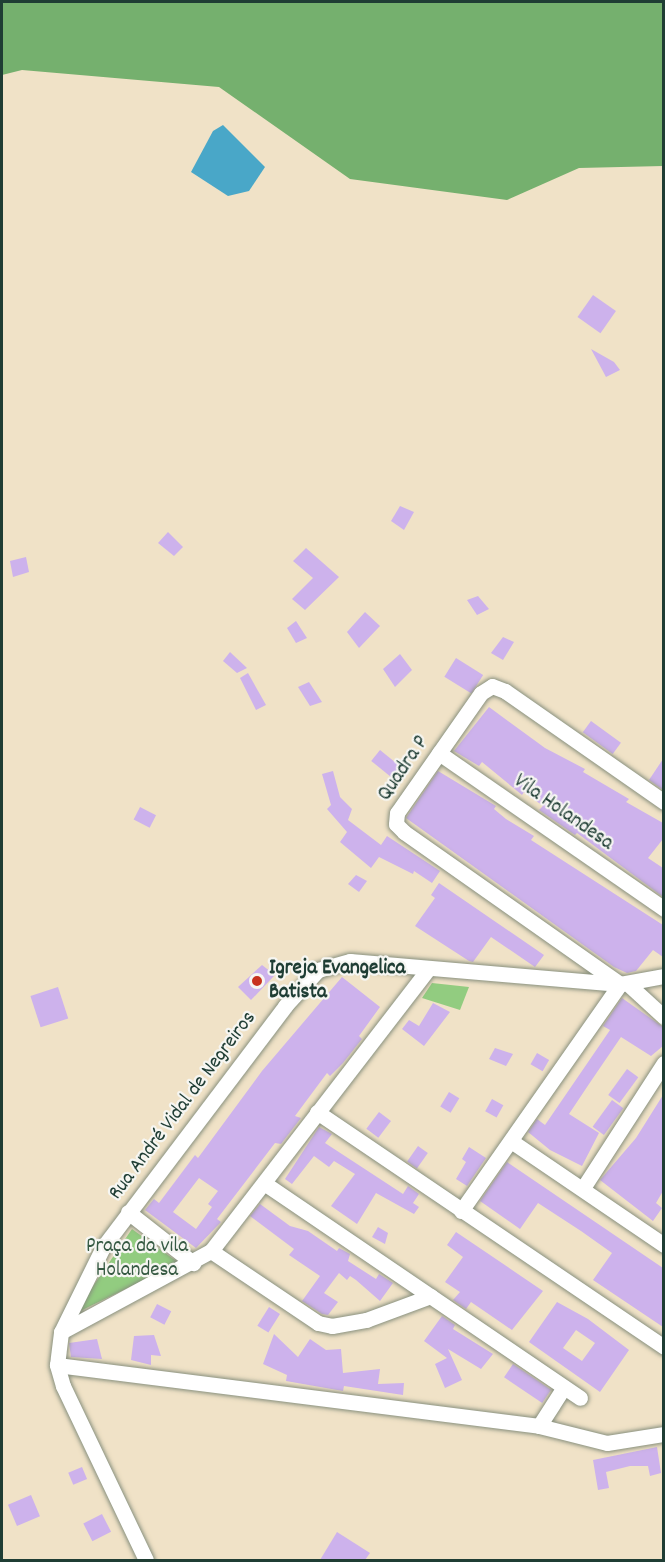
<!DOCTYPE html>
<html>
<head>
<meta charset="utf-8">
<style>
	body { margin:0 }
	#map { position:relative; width:665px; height:1562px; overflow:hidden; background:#f0e2c7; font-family:Dekko,sans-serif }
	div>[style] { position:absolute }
	.green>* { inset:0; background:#92cc80 }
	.forest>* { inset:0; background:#75b06e }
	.water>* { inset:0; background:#49a7c8 }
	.building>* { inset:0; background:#cdb2ec; transform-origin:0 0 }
	.roads { filter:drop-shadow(0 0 2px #88907e) drop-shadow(0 0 2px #88907e) }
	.minor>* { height:15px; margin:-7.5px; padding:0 7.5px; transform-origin:7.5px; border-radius:7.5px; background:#fff }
	.dots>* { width:16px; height:16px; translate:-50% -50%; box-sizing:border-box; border:3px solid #f6f6f2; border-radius:50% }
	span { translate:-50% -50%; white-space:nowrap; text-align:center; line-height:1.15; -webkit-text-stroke:4.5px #f6f6f2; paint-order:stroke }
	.street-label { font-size:21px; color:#1f3d34 }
	.poi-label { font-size:21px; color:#1f3d34; font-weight:700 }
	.left { translate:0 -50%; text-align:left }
	.park-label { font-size:21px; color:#365a43 }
	.frame { position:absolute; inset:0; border:3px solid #1f3d34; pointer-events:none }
</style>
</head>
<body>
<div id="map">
	<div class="green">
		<div style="clip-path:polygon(432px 983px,469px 987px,460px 1010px,422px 998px)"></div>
		<div style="clip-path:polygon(132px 1229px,179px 1263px,74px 1314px)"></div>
	</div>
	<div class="forest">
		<div style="clip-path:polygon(2px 2px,663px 2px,663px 166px,579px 168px,507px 200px,350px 179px,219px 87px,22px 70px,2px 75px)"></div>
	</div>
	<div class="water">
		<div style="clip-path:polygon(223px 125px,265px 167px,249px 191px,228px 196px,191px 172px,213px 131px)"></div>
	</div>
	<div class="building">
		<div style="left:593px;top:295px;width:28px;height:27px;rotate:35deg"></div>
		<div style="clip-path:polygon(591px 349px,614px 362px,620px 370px,606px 377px)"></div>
		<div style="clip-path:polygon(400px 506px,414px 512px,404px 530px,391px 521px)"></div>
		<div style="clip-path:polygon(168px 532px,183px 547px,174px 556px,158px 543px)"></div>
		<div style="clip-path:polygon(306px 548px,339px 577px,305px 610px,292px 599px,313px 578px,293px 561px)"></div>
		<div style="clip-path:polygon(26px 557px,29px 572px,13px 577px,10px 561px)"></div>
		<div style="clip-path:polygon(478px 596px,489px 609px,477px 615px,467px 600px)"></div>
		<div style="clip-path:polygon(365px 612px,380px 626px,359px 648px,347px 632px)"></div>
		<div style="clip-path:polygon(296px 621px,307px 638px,296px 643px,287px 628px)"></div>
		<div style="clip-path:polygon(503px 637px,514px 642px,503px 660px,491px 653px)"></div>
		<div style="clip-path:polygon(230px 652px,247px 668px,237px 673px,223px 661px)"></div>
		<div style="clip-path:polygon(400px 654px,412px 670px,395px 687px,383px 669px)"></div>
		<div style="left:456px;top:658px;width:32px;height:22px;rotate:32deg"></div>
		<div style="clip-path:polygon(248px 673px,266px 705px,256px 710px,240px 678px)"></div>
		<div style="clip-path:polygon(309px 682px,322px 702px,310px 706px,298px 687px)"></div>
		<div style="clip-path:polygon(489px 707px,545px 748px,585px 769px,583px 772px,629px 799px,626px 802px,663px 823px,663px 839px,648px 858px,663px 868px,663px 897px,577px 833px,575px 835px,539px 810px,543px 806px,524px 792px,522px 795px,482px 762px,479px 766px,454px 751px)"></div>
		<div style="left:591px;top:721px;width:37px;height:14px;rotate:36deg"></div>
		<div style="left:380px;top:750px;width:33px;height:14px;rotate:39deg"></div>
		<div style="clip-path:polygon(663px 759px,663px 790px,649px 780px)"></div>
		<div style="clip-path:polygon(333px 771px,340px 797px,352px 809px,348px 820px,381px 845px,387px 836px,440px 871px,432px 883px,414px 871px,413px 874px,379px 857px,371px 868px,340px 842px,347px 832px,327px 809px,331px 805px,322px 774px)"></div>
		<div style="clip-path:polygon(438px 771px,496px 806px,494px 809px,506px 819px,534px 836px,531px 840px,663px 925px,663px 957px,653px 950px,636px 971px,627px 973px,614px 967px,406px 818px)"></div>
		<div style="left:140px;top:807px;width:18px;height:14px;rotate:27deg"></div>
		<div style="clip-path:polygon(356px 875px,367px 881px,359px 892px,348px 884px)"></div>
		<div style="clip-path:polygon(439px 883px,544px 955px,535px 967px,491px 937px,473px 962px,469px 961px,415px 926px,435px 898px,431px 895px)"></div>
		<div style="clip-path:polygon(262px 965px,275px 975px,251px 1000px,238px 987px)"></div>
		<div style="clip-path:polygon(evenodd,342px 977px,380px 1007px,359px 1036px,362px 1039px,343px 1063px,330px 1076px,327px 1073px,295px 1116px,301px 1118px,281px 1144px,275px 1143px,217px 1219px,221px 1222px,196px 1248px,145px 1210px,154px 1199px,159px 1203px,195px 1155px,198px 1158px,262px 1071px,342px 977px,199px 1178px,218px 1191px,208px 1204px,212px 1207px,196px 1229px,173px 1212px,199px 1178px)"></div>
		<div style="left:58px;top:987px;width:33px;height:29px;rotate:72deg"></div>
		<div style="clip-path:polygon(622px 998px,663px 1027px,663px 1046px,651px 1056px,621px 1037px,589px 1084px,569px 1114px,599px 1133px,582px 1166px,550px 1150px,528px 1132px,537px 1119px,545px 1125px,610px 1030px,603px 1026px)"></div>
		<div style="clip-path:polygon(433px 1003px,450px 1012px,424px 1046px,402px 1029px,409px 1020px,419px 1026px)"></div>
		<div style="clip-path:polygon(495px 1048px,513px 1054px,506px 1066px,489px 1059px)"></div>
		<div style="left:537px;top:1053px;width:14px;height:13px;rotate:30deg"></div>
		<div style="left:627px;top:1069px;width:14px;height:32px;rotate:36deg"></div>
		<div style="left:449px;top:1092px;width:12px;height:17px;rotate:31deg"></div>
		<div style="clip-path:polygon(663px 1095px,663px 1191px,656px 1203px,662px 1208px,653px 1221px,600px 1180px,636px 1138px)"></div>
		<div style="left:492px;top:1099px;width:13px;height:14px;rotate:29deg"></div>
		<div style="left:612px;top:1100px;width:14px;height:33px;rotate:36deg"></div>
		<div style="left:379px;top:1112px;width:15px;height:21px;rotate:37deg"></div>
		<div style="clip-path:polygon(319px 1127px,332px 1134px,325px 1143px,403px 1194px,408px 1186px,419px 1194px,413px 1203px,419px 1207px,414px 1214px,376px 1193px,357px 1224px,331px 1206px,355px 1174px,334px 1161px,329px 1167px,314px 1156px,292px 1184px,285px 1179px)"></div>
		<div style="left:418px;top:1146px;width:12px;height:19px;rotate:35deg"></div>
		<div style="clip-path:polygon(469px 1147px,486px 1158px,467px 1186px,456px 1179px,466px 1162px,462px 1159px)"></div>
		<div style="clip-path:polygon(507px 1162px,663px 1268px,663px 1327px,593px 1280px,612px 1253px,581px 1231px,538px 1203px,520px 1229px,480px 1201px)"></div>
		<div style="clip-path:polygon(260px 1204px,290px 1226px,308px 1231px,337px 1251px,339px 1248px,350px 1254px,348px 1261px,376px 1279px,379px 1274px,393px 1283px,380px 1301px,356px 1280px,350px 1276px,347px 1280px,339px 1273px,324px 1293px,338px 1302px,328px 1315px,322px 1314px,302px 1301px,320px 1276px,289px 1255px,294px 1249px,250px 1216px)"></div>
		<div style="clip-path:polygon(378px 1227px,388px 1233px,385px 1244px,372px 1237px)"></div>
		<div style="clip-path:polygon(456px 1232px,543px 1291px,512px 1330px,471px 1302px,466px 1309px,453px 1300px,460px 1292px,445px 1282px,463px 1257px,447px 1245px)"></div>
		<div style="clip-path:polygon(evenodd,557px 1302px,588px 1319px,629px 1350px,600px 1392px,529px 1342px,557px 1302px,576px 1330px,595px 1343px,582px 1361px,563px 1348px,576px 1330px)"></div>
		<div style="left:157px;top:1304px;width:16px;height:15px;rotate:27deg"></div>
		<div style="left:269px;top:1307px;width:13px;height:22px;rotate:32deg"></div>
		<div style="clip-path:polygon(442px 1316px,455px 1325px,453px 1329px,493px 1354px,481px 1369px,448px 1349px,462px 1380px,445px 1388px,435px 1364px,447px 1358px,424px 1341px)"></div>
		<div style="clip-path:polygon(274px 1334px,298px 1357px,310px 1339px,326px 1350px,341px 1349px,343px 1373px,380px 1369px,378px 1384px,404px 1383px,403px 1395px,344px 1386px,343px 1391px,286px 1381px,287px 1375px,263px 1364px)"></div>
		<div style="clip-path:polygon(154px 1335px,161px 1356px,151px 1355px,151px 1365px,131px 1360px,134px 1336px)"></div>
		<div style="clip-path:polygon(97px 1339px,102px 1359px,71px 1357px,69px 1343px)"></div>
		<div style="left:513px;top:1364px;width:46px;height:16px;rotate:34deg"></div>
		<div style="clip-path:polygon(657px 1447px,661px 1473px,650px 1476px,648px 1466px,630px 1466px,606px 1472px,609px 1488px,598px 1490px,593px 1460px)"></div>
		<div style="left:82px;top:1467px;width:13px;height:15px;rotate:67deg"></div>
		<div style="left:31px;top:1495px;width:23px;height:25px;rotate:67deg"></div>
		<div style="left:102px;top:1514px;width:20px;height:21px;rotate:63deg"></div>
		<div style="clip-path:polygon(337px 1532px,370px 1553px,365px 1560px,320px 1560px)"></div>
	</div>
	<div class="roads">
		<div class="minor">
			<div style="left:439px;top:753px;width:274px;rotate:34.7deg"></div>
			<div style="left:628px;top:984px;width:49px;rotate:42.5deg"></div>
			<div style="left:317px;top:1112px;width:419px;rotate:34.1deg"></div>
			<div style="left:511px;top:1141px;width:185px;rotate:34.2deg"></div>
			<div style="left:264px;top:1183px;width:382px;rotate:34.2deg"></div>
			<div style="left:583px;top:1188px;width:149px;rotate:-57.1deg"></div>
			<div style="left:461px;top:1211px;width:277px;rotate:-55deg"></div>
			<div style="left:620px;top:984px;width:264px;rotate:-144.9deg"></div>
			<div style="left:404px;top:832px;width:11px;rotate:-135deg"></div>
			<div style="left:396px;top:824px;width:11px;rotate:-85deg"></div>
			<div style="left:397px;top:813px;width:146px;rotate:-55deg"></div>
			<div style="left:481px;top:693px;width:13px;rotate:-32deg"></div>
			<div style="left:492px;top:686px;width:14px;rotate:21deg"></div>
			<div style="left:505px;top:691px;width:194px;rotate:34.9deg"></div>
			<div style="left:128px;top:1212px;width:83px;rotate:38.1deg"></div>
			<div style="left:211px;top:1251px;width:129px;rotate:33.9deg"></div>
			<div style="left:318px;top:1323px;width:14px;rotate:12deg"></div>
			<div style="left:332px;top:1326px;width:35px;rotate:-10deg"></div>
			<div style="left:366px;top:1320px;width:69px;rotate:-20.3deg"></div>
			<div style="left:61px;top:1332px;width:170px;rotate:-28.4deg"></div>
			<div style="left:211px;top:1251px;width:356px;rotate:-52.4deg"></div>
			<div style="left:57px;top:1365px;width:486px;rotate:7.2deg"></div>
			<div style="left:539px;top:1426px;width:46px;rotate:-57.3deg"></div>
			<div style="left:539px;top:1426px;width:70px;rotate:14deg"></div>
			<div style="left:607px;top:1443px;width:58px;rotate:-9deg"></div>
			<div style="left:146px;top:1560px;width:193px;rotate:-115.5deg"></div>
			<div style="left:63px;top:1386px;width:22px;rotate:-106deg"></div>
			<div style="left:57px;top:1365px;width:33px;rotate:-83deg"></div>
			<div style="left:61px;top:1332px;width:95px;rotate:-63.7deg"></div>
			<div style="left:103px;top:1247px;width:302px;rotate:-52.9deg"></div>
			<div style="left:285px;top:1006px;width:49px;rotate:-47.5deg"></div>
			<div style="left:318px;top:970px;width:33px;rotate:-16deg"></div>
			<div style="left:350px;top:961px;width:271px;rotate:4.9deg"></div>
			<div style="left:620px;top:984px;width:45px;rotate:-10.3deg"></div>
		</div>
	</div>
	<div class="dots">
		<div style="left:257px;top:981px;background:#c8321e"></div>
	</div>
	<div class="street-label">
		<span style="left:404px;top:769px;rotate:-56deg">Quadra P</span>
		<span style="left:563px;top:813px;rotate:35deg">Vila Holandesa</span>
		<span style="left:183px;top:1106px;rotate:-53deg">Rua André Vidal de Negreiros</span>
	</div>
	<div class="poi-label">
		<span class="left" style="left:269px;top:981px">Igreja Evangelica<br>Batista</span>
	</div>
	<div class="park-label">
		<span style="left:137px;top:1259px">Praça da vila<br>Holandesa</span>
	</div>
	<div class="frame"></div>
</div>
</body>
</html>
